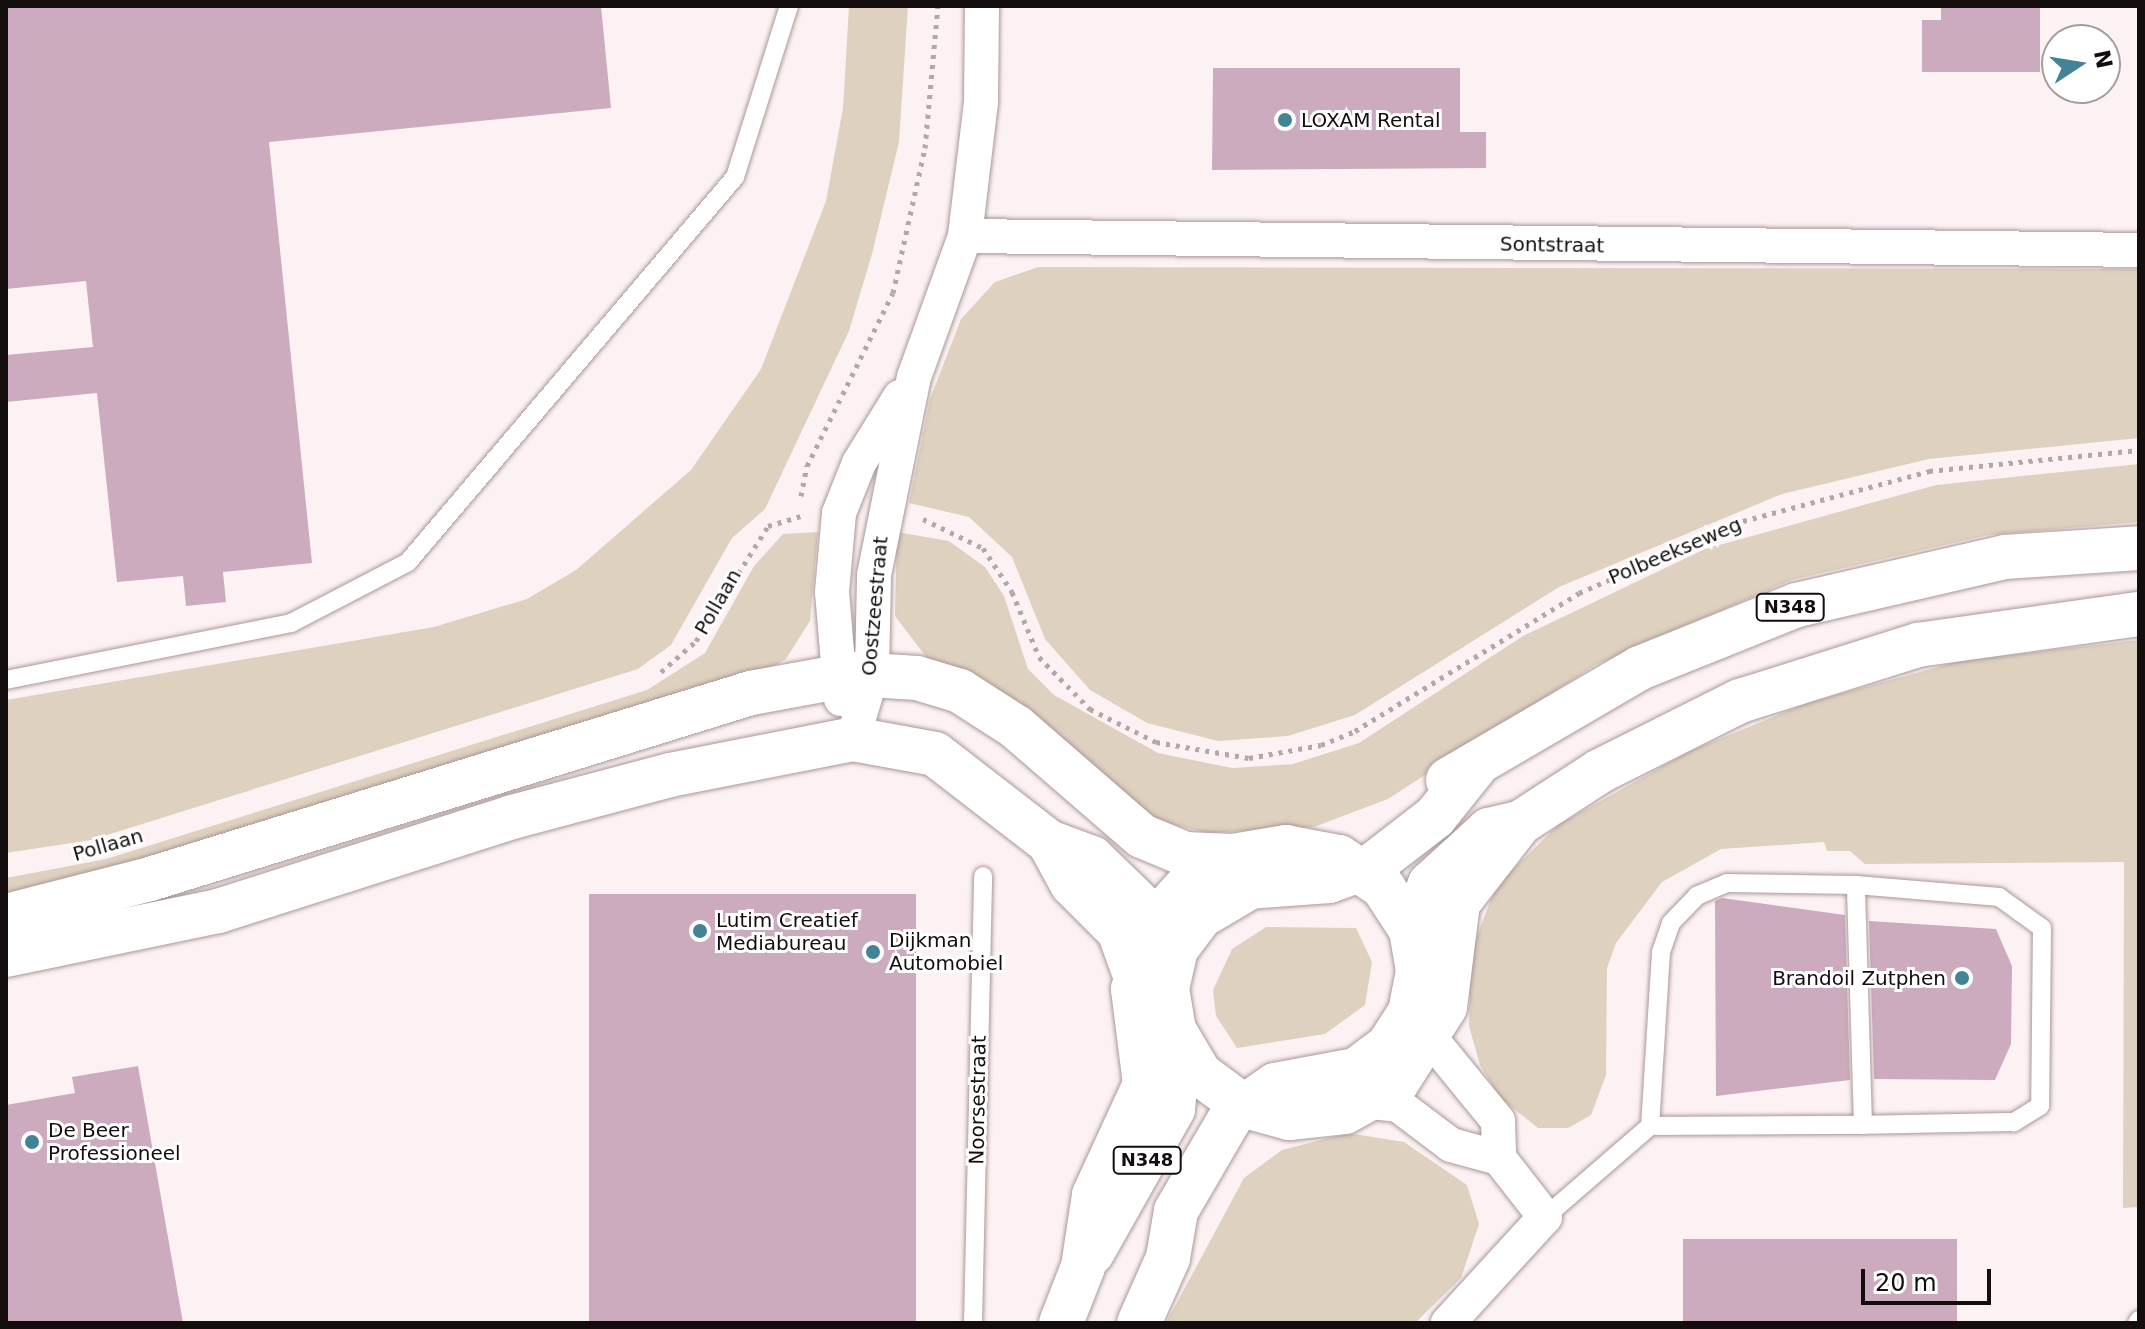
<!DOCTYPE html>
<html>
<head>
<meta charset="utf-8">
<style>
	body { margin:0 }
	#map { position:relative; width:2145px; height:1329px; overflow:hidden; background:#fdf2f3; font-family:"DejaVu Sans",sans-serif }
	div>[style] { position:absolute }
	.green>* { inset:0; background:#dfd1bf }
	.building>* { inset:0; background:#cbabbd; transform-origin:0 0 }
	.path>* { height:5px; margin-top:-2.5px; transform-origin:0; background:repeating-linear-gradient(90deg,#b1a8a8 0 4px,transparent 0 10px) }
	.roads { filter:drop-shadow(0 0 2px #a99898) drop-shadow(0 0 2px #a99898) }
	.lane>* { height:18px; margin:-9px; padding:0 9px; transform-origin:9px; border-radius:9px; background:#fff }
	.street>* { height:34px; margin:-17px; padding:0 17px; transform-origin:17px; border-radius:17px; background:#fff }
	.secondary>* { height:44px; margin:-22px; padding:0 22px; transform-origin:22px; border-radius:22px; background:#fff }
	.primary>* { height:44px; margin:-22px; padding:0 22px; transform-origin:22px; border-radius:22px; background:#fff }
	.dots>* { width:22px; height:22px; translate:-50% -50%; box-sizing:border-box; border:4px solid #fff; border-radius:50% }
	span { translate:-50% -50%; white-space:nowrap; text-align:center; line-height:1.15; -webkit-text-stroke:6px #fff; paint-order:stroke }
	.shield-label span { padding:2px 6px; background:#fff; border:2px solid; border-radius:6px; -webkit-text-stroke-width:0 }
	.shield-label { font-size:18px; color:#130d0d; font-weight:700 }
	.poi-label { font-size:20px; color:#130d0d }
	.left { translate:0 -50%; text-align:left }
	.right { translate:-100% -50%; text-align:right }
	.street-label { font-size:20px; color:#130d0d }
	.frame { position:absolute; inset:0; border:8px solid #130d0d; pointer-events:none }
	.north { position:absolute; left:2041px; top:24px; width:80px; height:80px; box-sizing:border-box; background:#fff; border:2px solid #a19e9e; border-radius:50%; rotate:78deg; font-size:22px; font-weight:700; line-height:32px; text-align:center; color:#130d0d }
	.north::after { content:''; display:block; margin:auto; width:28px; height:36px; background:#428395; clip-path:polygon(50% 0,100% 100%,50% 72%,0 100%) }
	.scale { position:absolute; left:1861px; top:1269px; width:130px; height:36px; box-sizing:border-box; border:4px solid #130d0d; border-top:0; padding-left:10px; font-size:24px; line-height:28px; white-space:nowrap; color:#130d0d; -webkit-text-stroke:6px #fff; paint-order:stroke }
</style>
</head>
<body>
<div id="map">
	<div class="green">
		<div style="clip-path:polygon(849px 6px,908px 6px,899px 142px,872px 254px,849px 331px,765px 509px,732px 538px,671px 645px,638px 669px,91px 840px,6px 853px,6px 700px,434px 627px,527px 599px,576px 570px,691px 470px,761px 369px,826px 201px,843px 108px)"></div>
		<div style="clip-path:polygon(1038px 267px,2139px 269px,2139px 438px,1929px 459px,1782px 494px,1559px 587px,1355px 715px,1288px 736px,1218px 741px,1147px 723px,1090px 690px,1045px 639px,1012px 557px,969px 517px,909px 503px,930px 399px,961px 319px,995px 282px)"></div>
		<div style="clip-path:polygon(2139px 464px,2139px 522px,1988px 535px,1791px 580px,1595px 665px,1388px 799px,1314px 827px,1207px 833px,1156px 820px,930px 662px,895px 616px,897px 532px,949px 541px,985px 567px,1004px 596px,1028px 669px,1054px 695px,1158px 753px,1232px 768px,1293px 764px,1359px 743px,1523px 636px,1705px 549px,1936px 485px)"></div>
		<div style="clip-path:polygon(818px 532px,810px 621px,786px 659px,770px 668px,6px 904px,6px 878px,106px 859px,647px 690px,705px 653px,754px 566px,783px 534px)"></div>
		<div style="clip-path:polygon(2139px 640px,2139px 1207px,2123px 1208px,2124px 862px,1865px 864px,1850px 851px,1827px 851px,1824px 842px,1721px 849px,1662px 882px,1616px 943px,1607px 968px,1606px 1075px,1591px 1115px,1568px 1128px,1538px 1128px,1500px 1098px,1480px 1065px,1469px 1026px,1471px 952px,1496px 886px,1558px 825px,1690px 751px,1810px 702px,1960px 661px)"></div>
		<div style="clip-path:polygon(1266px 927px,1356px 928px,1372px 962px,1365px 1005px,1325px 1034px,1237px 1048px,1216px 1016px,1213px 990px,1232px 949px)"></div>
		<div style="clip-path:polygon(1348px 1133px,1404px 1142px,1467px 1185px,1479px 1224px,1461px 1278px,1415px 1323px,1166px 1323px,1244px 1178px,1282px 1150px)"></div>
	</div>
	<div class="building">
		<div style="clip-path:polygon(6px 6px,601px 6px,611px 108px,269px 142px,312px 563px,223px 572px,226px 602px,186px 606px,183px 576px,117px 582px,97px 393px,6px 402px,6px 355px,93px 347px,86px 281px,6px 289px)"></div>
		<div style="clip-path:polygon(1941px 6px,2040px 6px,2040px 72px,1922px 72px,1922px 20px,1941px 20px)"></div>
		<div style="clip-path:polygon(1213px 68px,1460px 68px,1460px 132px,1486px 132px,1486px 168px,1212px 170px)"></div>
		<div style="left:589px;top:894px;width:327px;height:429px"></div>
		<div style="clip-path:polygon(1722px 898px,1845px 915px,1850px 1080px,1716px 1096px,1715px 901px)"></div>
		<div style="clip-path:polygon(1869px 921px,1996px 929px,2012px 966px,2011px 1044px,1995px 1080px,1874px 1079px)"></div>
		<div style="clip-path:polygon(138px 1066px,183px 1323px,6px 1323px,6px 1105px,75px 1093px,72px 1077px)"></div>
		<div style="left:1683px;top:1239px;width:274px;height:84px"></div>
	</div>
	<div class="path">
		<div style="left:801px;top:496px;width:31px;rotate:-79deg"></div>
		<div style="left:807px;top:466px;width:193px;rotate:-63.6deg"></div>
		<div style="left:893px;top:293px;width:148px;rotate:-77.6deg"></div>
		<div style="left:925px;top:148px;width:143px;rotate:-84.8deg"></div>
		<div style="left:923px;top:519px;width:67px;rotate:25.8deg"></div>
		<div style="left:983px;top:548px;width:53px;rotate:56.6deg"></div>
		<div style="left:1012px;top:592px;width:70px;rotate:67.4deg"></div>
		<div style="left:1039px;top:657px;width:73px;rotate:45.6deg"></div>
		<div style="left:1090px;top:709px;width:74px;rotate:26.6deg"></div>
		<div style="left:1156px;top:742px;width:94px;rotate:9.8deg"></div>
		<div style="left:1249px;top:758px;width:73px;rotate:-10.2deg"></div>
		<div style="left:1321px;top:745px;width:37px;rotate:-22deg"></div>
		<div style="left:1355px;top:731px;width:263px;rotate:-31.6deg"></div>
		<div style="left:1579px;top:593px;width:179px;rotate:-23.7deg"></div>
		<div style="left:1743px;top:521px;width:193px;rotate:-15deg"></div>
		<div style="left:1929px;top:471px;width:211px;rotate:-5.7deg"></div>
		<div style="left:661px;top:672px;width:47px;rotate:-41.5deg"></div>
		<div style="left:696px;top:641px;width:136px;rotate:-57.9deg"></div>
		<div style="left:768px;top:526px;width:34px;rotate:-17deg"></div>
	</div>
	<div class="roads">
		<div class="lane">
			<div style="left:6px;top:680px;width:291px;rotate:-11.3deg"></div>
			<div style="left:291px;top:623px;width:132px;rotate:-27.5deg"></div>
			<div style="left:408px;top:562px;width:505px;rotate:-49.66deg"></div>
			<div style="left:735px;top:177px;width:179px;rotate:-72.5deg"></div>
			<div style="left:1856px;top:885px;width:144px;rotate:4.8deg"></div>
			<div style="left:1999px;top:897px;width:53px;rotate:35.8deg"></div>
			<div style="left:2042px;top:928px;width:178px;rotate:90.6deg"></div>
			<div style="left:2040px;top:1106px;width:31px;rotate:148deg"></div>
			<div style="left:2014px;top:1122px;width:151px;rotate:178.9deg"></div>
			<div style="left:1545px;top:1217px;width:139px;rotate:-40.9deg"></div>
			<div style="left:1650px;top:1126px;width:213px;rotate:-0.3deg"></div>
			<div style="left:1863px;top:1125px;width:240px;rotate:-91.7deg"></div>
			<div style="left:1856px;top:885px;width:129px;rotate:-179.1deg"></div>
			<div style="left:1727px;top:883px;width:33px;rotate:157deg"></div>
			<div style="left:1697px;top:896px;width:37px;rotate:134deg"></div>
			<div style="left:1671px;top:923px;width:31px;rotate:109deg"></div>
			<div style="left:1661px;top:952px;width:174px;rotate:93.6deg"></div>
			<div style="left:973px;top:1323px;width:447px;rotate:-88.7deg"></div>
			<div style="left:2137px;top:1323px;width:4px;rotate:-56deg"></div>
		</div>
		<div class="street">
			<div style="left:965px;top:236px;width:1174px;rotate:0.68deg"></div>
			<div style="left:841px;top:699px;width:107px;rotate:-94.8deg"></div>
			<div style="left:832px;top:592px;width:79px;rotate:-84.9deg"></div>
			<div style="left:839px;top:513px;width:54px;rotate:-68.2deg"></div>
			<div style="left:859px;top:463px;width:78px;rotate:-58.2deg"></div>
			<div style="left:853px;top:739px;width:69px;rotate:-73.9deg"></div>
			<div style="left:872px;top:673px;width:98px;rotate:-88.8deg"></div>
			<div style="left:874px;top:575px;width:202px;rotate:-78.6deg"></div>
			<div style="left:914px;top:377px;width:150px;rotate:-70.1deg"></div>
			<div style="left:965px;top:236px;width:135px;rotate:-83.2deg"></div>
			<div style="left:981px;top:102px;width:96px;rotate:-89.4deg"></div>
			<div style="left:1431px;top:1039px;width:106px;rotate:50.7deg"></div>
			<div style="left:1498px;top:1121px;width:37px;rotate:88deg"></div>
			<div style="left:1371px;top:1102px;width:27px;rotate:6deg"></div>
			<div style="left:1398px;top:1105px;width:66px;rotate:37deg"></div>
			<div style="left:1451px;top:1145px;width:50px;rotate:15.2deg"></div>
			<div style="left:1499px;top:1158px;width:75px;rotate:52.1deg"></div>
			<div style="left:1545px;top:1217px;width:144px;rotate:132.5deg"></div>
		</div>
		<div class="secondary">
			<div style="left:1049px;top:842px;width:48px;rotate:61.3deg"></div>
			<div style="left:1072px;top:884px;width:66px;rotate:45deg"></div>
			<div style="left:1119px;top:931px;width:47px;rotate:70deg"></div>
			<div style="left:6px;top:916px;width:149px;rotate:-14.4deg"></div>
			<div style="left:150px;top:879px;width:629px;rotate:-17.2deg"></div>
			<div style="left:751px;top:693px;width:106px;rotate:-10.4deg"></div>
			<div style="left:855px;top:674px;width:62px;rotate:3.7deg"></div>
			<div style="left:917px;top:678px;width:45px;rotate:16.8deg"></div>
			<div style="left:960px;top:691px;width:67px;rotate:32.7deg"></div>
			<div style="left:1016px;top:727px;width:167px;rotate:40.9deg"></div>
			<div style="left:1142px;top:836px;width:47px;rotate:22.7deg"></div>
			<div style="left:1185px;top:854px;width:48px;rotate:2.4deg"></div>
			<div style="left:6px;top:955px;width:217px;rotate:-11.7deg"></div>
			<div style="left:218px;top:911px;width:309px;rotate:-17.7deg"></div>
			<div style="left:512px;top:817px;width:163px;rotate:-14.9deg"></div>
			<div style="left:670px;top:775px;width:187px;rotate:-11.1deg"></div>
			<div style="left:853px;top:739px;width:83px;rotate:10.4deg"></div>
			<div style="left:935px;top:754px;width:144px;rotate:37.7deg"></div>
			<div style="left:1049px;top:842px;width:46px;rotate:20.4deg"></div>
			<div style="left:1092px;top:858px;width:89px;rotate:44.1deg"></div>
		</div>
		<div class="primary">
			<div style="left:1475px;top:767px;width:64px;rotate:128.7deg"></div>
			<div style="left:1435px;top:817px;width:78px;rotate:142.3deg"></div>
			<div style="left:1373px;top:865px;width:47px;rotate:160deg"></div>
			<div style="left:1329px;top:881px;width:79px;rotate:175.7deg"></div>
			<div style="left:1250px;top:887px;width:57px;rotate:149.4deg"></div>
			<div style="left:1201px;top:916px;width:41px;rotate:127.1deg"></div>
			<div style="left:1176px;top:949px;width:41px;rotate:102.7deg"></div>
			<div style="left:1167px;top:989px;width:42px;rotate:80.3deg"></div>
			<div style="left:1174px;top:1030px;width:51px;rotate:59.4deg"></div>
			<div style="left:1200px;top:1074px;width:52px;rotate:36.4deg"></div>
			<div style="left:1242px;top:1105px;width:49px;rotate:15.5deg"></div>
			<div style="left:1289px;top:1118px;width:56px;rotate:-6.1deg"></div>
			<div style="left:1345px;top:1112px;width:58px;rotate:-28.8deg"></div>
			<div style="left:1396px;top:1084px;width:91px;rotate:-57.5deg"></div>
			<div style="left:1445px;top:1007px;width:105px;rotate:-82.9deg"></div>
			<div style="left:1458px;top:903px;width:101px;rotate:-52.2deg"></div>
			<div style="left:1448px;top:780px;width:222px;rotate:-30.3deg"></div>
			<div style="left:1640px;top:668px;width:169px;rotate:-21.9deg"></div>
			<div style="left:1797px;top:605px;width:213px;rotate:-13deg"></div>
			<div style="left:2005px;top:557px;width:134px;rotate:-3.8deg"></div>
			<div style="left:1411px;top:930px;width:50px;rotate:-67.6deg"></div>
			<div style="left:1430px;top:884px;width:80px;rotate:-42.5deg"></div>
			<div style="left:1489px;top:830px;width:32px;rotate:-13deg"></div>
			<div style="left:1520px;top:823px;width:95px;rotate:-33deg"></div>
			<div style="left:1600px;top:771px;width:157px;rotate:-26.6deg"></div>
			<div style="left:1740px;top:701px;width:187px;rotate:-17.5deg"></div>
			<div style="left:1918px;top:645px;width:223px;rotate:-8deg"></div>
			<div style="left:1092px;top:1253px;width:165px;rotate:-60.6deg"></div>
			<div style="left:1173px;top:1109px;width:66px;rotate:-84.8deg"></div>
			<div style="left:1061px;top:1323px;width:60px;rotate:-68.6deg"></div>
			<div style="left:1083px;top:1267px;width:73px;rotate:-81.3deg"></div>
			<div style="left:1094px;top:1195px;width:122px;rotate:-65.3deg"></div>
			<div style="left:1145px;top:1084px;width:96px;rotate:-97.2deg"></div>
			<div style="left:1133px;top:989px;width:73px;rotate:-71.6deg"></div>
			<div style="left:1156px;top:920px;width:58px;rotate:-47.8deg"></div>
			<div style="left:1195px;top:877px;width:43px;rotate:-28.9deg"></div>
			<div style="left:1233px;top:856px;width:54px;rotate:-9.6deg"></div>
			<div style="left:1286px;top:847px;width:54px;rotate:10.7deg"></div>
			<div style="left:1339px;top:857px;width:53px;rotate:34.3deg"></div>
			<div style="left:1383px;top:887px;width:51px;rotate:56.9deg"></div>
			<div style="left:1411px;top:930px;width:42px;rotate:80.3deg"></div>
			<div style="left:1418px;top:971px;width:42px;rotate:101deg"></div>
			<div style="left:1410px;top:1012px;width:40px;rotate:122.9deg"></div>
			<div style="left:1388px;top:1046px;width:40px;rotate:143deg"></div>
			<div style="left:1356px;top:1070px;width:82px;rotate:169.5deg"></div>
			<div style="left:1275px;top:1085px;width:52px;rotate:145.1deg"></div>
			<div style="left:1232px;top:1115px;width:111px;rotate:120.3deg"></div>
			<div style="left:1176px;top:1211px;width:48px;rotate:99.7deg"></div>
			<div style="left:1168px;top:1258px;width:71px;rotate:114deg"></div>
		</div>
	</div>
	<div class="dots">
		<div style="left:1285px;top:120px;background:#428395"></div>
		<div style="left:700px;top:931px;background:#428395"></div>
		<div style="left:873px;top:952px;background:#428395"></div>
		<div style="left:1962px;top:978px;background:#428395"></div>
		<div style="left:32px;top:1142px;background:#428395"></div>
	</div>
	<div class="shield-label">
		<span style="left:1790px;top:607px">N348</span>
		<span style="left:1147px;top:1160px">N348</span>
	</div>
	<div class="poi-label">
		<span class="left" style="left:1301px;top:120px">LOXAM Rental</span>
		<span class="left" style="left:716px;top:932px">Lutim Creatief<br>Mediabureau</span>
		<span class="left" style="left:889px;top:952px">Dijkman<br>Automobiel</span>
		<span class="right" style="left:1946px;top:978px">Brandoil Zutphen</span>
		<span class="left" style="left:48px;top:1142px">De Beer<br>Professioneel</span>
	</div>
	<div class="street-label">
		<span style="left:1552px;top:245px;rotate:1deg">Sontstraat</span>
		<span style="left:1675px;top:551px;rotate:-23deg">Polbeekseweg</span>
		<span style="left:718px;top:602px;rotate:-60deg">Pollaan</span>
		<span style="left:875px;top:606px;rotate:-85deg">Oostzeestraat</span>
		<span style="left:108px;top:845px;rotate:-16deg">Pollaan</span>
		<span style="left:978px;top:1100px;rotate:-89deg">Noorsestraat</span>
	</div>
	<div class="frame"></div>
	<div class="north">N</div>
	<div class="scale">20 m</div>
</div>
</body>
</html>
